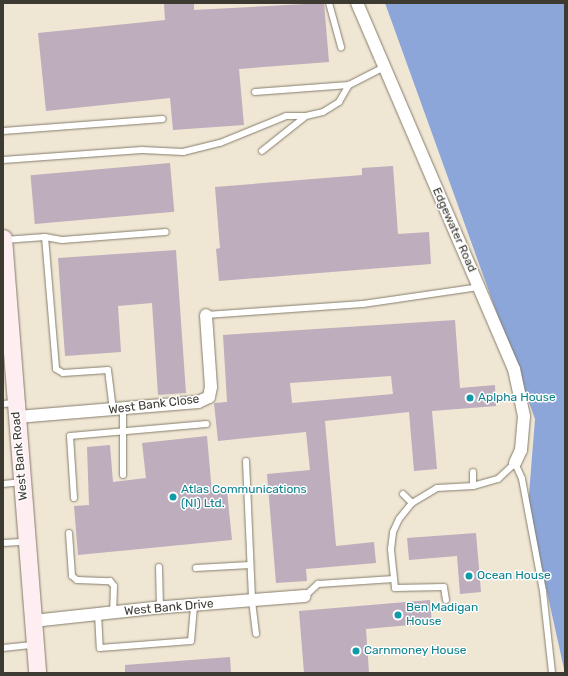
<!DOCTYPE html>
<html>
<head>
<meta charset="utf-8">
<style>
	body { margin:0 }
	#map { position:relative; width:568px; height:676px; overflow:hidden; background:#efe6d3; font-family:Rubik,sans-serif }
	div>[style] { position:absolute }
	.water>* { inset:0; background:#8ca6d9 }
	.building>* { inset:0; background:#beadbc; transform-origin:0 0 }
	.roads { filter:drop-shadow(0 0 1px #857d6b) drop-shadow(0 0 1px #857d6b) }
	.lane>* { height:6px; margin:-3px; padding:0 3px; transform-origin:3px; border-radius:3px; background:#fff }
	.street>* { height:12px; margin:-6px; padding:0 6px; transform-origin:6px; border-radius:6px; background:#fff }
	.secondary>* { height:17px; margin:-8.5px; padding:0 8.5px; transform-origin:8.5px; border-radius:8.5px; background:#feedf1 }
	.dots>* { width:11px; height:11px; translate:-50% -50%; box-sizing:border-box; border:2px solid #fff; border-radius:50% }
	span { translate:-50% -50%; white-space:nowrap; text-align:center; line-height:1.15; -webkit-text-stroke:3px #fff; paint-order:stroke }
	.street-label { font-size:12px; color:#3d3a32 }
	.culture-label { font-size:12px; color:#0d838f }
	.left { translate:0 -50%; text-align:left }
	.frame { position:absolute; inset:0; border:4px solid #3d3a32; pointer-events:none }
</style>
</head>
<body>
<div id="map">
	<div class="water">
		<div style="clip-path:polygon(385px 3px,565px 3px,565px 673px,528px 507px,535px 419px)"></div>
	</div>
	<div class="building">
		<div style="clip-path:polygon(164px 3px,194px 3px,194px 10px,324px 3px,329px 62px,239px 69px,244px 125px,173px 130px,170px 98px,46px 111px,38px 33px,165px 20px)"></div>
		<div style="left:170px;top:163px;width:49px;height:140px;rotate:85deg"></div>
		<div style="clip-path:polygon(393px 166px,398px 234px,429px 232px,431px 264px,219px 281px,216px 249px,220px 248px,215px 187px,362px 175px,362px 168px)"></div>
		<div style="clip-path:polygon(176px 250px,186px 393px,158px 395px,152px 303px,118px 306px,121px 352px,65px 356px,58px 258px)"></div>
		<div style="clip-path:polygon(evenodd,455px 320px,460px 388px,495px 385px,496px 406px,432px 411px,437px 469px,414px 471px,409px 412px,325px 421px,336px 546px,374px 542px,376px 563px,306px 569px,307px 581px,276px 583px,267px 474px,310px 470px,306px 432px,218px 441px,214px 403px,227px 402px,223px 335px,455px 320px,391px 376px,393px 394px,292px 403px,290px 383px,391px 376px)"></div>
		<div style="clip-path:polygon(207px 436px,212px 493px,227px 491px,232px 540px,78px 555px,74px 506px,89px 505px,87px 447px,110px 445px,113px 482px,146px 478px,142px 443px)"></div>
		<div style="clip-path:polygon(476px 533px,481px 592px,460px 594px,457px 556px,409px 560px,407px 538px)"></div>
		<div style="clip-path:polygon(430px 600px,432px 623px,366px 629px,369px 673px,304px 673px,299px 611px)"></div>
		<div style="clip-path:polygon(230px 657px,231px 673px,125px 673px,125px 665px)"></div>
	</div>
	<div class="roads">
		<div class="lane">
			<div style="left:329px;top:3px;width:46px;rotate:74.7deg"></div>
			<div style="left:255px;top:92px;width:94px;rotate:-4.3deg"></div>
			<div style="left:349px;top:85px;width:39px;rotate:-27deg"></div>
			<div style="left:3px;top:131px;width:160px;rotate:-4.3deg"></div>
			<div style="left:262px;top:151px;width:56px;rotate:-38.5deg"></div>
			<div style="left:3px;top:160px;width:139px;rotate:-4.1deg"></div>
			<div style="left:142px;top:150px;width:41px;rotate:2.8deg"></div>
			<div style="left:183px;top:152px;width:38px;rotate:-14deg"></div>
			<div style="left:220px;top:143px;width:71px;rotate:-22.2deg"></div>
			<div style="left:286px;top:116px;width:20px"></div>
			<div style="left:306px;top:116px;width:17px;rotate:-13deg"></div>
			<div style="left:323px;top:112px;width:19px;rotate:-32deg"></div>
			<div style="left:339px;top:102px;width:20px;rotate:-60deg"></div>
			<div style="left:45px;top:237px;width:132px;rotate:85.2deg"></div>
			<div style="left:56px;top:369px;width:8px;rotate:30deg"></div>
			<div style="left:63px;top:373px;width:45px;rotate:-3.8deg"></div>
			<div style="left:108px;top:370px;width:40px;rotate:82.9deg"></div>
			<div style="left:4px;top:240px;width:41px;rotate:-4.2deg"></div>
			<div style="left:45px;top:237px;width:17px;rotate:10deg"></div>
			<div style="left:62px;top:240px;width:104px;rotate:-4.4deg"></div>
			<div style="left:206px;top:315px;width:157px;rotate:-4deg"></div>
			<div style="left:363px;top:304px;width:117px;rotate:-8.3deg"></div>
			<div style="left:3px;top:404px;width:11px;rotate:-5deg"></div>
			<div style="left:246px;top:461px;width:140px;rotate:87.5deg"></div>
			<div style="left:252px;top:601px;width:33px;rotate:83deg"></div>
			<div style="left:473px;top:472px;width:14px;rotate:90deg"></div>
			<div style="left:123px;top:475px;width:66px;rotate:-90deg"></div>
			<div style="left:3px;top:484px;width:18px;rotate:-6deg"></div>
			<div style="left:403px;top:494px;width:13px;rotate:45deg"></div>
			<div style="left:74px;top:498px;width:62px;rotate:-93.7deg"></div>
			<div style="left:70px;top:436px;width:137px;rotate:-5deg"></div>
			<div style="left:69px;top:533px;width:43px;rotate:86deg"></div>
			<div style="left:72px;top:576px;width:6px;rotate:39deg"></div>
			<div style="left:77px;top:580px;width:33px;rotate:2deg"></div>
			<div style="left:110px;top:581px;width:6px;rotate:51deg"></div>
			<div style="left:114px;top:586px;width:26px;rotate:92deg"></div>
			<div style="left:3px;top:543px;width:22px;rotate:-3deg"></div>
			<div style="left:159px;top:567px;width:40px;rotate:88.6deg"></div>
			<div style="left:196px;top:568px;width:54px;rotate:-3.2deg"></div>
			<div style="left:305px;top:596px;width:18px;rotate:-43deg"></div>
			<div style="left:318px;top:584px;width:76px;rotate:-3.8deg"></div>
			<div style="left:446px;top:600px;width:13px;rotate:-99deg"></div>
			<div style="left:444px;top:587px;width:49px;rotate:178.8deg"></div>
			<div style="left:395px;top:588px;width:39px;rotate:-96deg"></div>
			<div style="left:391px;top:549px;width:17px;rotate:-83deg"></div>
			<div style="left:393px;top:532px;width:14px;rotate:-65deg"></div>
			<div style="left:399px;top:519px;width:21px;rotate:-51deg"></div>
			<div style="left:412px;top:503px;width:29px;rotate:-31deg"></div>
			<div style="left:437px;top:488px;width:36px;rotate:-3deg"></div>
			<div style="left:473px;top:486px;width:26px;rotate:-16deg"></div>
			<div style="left:498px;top:479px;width:23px;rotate:-43deg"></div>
			<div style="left:515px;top:463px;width:17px;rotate:66deg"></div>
			<div style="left:522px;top:479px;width:114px;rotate:79.4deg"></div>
			<div style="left:543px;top:591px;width:82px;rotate:83.7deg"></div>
			<div style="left:98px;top:614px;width:34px;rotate:87deg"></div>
			<div style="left:100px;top:648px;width:91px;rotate:-4.4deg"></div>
			<div style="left:191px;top:641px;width:36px;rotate:-85deg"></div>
			<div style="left:3px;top:648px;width:30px;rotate:-6deg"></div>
		</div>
		<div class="street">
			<div style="left:357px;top:3px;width:398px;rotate:66.8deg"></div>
			<div style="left:514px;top:369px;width:48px;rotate:78deg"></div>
			<div style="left:524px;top:416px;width:34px;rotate:95deg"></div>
			<div style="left:521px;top:450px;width:14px;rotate:115deg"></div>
			<div style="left:17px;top:417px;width:182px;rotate:-4.7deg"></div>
			<div style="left:198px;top:402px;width:12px;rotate:-24deg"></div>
			<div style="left:209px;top:397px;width:10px;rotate:-79deg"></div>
			<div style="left:211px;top:387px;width:72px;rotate:-94deg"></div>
			<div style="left:33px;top:621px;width:121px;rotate:-6.2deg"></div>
			<div style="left:153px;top:608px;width:152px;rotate:-4.5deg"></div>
		</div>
		<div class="secondary">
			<div style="left:3px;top:238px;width:436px;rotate:85.5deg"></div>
		</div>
	</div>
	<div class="dots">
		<div style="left:470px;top:398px;background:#0f9aa8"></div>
		<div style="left:173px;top:497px;background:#0f9aa8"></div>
		<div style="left:469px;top:576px;background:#0f9aa8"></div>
		<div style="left:398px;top:615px;background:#0f9aa8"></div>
		<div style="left:356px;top:651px;background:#0f9aa8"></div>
	</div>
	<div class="street-label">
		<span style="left:454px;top:230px;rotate:66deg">Edgewater Road</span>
		<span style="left:154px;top:405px;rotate:-7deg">West Bank Close</span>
		<span style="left:20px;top:456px;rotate:-95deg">West Bank Road</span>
		<span style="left:169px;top:608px;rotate:-5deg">West Bank Drive</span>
	</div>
	<div class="culture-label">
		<span class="left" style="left:478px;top:398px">Aplpha House</span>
		<span class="left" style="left:181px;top:497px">Atlas Communications<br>(NI) Ltd.</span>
		<span class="left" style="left:477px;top:576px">Ocean House</span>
		<span class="left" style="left:406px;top:615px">Ben Madigan<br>House</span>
		<span class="left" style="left:364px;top:651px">Carnmoney House</span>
	</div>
	<div class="frame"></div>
</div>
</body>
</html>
